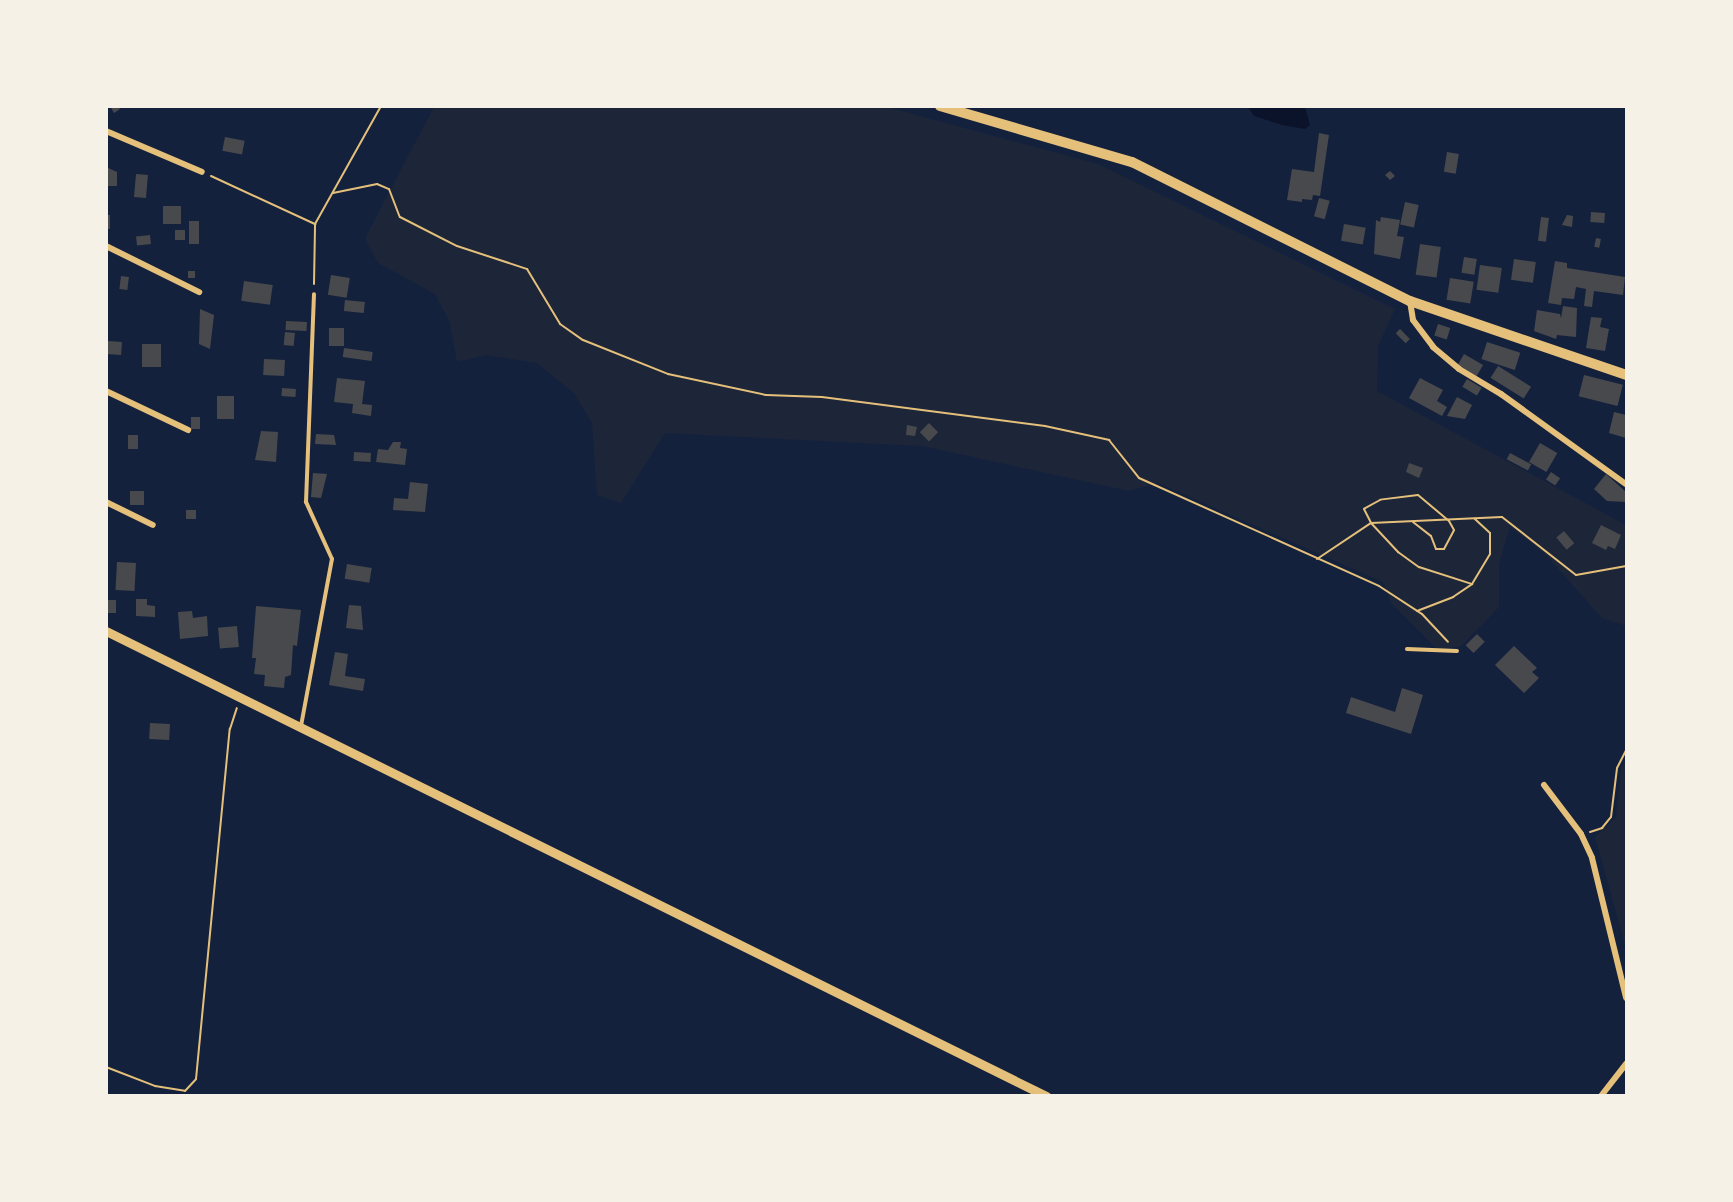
<!DOCTYPE html>
<html>
<head>
<meta charset="utf-8">
<style>
	body { margin:0 }
	#map { position:relative; width:1733px; height:1202px; overflow:hidden; background:#14213d; font-family:Georgia,serif }
	div>[style] { position:absolute }
	.green>* { inset:0; background:#1d2539 }
	.water>* { inset:0; background:#0b132b }
	.building>* { inset:0; background:#48494c; transform-origin:0 0 }
	.path>* { height:2px; margin:-1px; padding:0 1px; transform-origin:1px; border-radius:1px; background:#e5c07b }
	.service>* { height:4px; margin:-2px; padding:0 2px; transform-origin:2px; border-radius:2px; background:#e5c07b }
	.minor>* { height:6px; margin:-3px; padding:0 3px; transform-origin:3px; border-radius:3px; background:#e5c07b }
	.tertiary>* { height:9px; margin:-4.5px; padding:0 4.5px; transform-origin:4.5px; border-radius:4.5px; background:#e5c07b }
	.secondary>* { height:10px; margin:-5px; padding:0 5px; transform-origin:5px; border-radius:5px; background:#e5c07b }
	span { translate:-50% -50%; white-space:nowrap; text-align:center; line-height:1.15; -webkit-text-stroke:6px #f6f1e7; paint-order:stroke }
	.frame { position:absolute; inset:0; border:108px solid #f6f1e7; pointer-events:none }
</style>
</head>
<body>
<div id="map">
	<div class="green">
		<div style="clip-path:polygon(434px 107px,887px 107px,1098px 164px,1395px 309px,1378px 346px,1377px 391px,1626px 525px,1626px 626px,1602px 618px,1545px 554px,1510px 527px,1499px 564px,1499px 607px,1461px 646px,1438px 650px,1392px 604px,1383px 582px,1158px 483px,1129px 491px,922px 446px,665px 433px,621px 503px,597px 495px,592px 423px,574px 393px,537px 363px,486px 355px,457px 362px,450px 323px,435px 294px,378px 263px,365px 238px)"></div>
		<div style="clip-path:polygon(1626px 761px,1626px 948px,1595px 837px,1616px 817px,1621px 769px)"></div>
	</div>
	<div class="water">
		<div style="clip-path:polygon(1248px 107px,1305px 107px,1310px 125px,1305px 129px,1282px 125px,1254px 116px)"></div>
	</div>
	<div class="building">
		<div style="clip-path:polygon(110px 106px,118px 106px,120px 109px,114px 113px)"></div>
		<div style="clip-path:polygon(1319px 133px,1329px 135px,1320px 196px,1313px 195px,1312px 200px,1302px 199px,1302px 202px,1287px 200px,1292px 169px,1314px 172px)"></div>
		<div style="left:225px;top:137px;width:20px;height:14px;rotate:11deg"></div>
		<div style="left:1447px;top:152px;width:12px;height:20px;rotate:9deg"></div>
		<div style="clip-path:polygon(106px 167px,117px 172px,117px 186px,106px 186px)"></div>
		<div style="clip-path:polygon(1390px 171px,1395px 176px,1390px 180px,1385px 175px)"></div>
		<div style="left:136px;top:174px;width:12px;height:23px;rotate:5deg"></div>
		<div style="left:1319px;top:198px;width:11px;height:19px;rotate:15deg"></div>
		<div style="left:1405px;top:202px;width:14px;height:23px;rotate:12deg"></div>
		<div style="left:163px;top:206px;width:18px;height:18px"></div>
		<div style="left:1591px;top:212px;width:14px;height:10px;rotate:4deg"></div>
		<div style="left:106px;top:215px;width:4px;height:14px"></div>
		<div style="clip-path:polygon(1567px 215px,1573px 216px,1572px 227px,1562px 225px)"></div>
		<div style="clip-path:polygon(1381px 217px,1400px 220px,1397px 236px,1404px 237px,1400px 259px,1374px 254px,1376px 220px,1380px 222px)"></div>
		<div style="left:1541px;top:217px;width:8px;height:24px;rotate:7deg"></div>
		<div style="left:189px;top:221px;width:10px;height:23px"></div>
		<div style="left:1344px;top:224px;width:22px;height:17px;rotate:10deg"></div>
		<div style="left:175px;top:230px;width:10px;height:10px"></div>
		<div style="left:150px;top:235px;width:9px;height:14px;rotate:84deg"></div>
		<div style="left:1596px;top:238px;width:5px;height:9px;rotate:11deg"></div>
		<div style="left:1420px;top:244px;width:21px;height:31px;rotate:8deg"></div>
		<div style="left:1464px;top:257px;width:13px;height:16px;rotate:9deg"></div>
		<div style="left:1514px;top:259px;width:22px;height:21px;rotate:8deg"></div>
		<div style="clip-path:polygon(1555px 261px,1567px 263px,1567px 268px,1625px 277px,1623px 295px,1594px 291px,1592px 307px,1584px 306px,1586px 289px,1576px 287px,1574px 299px,1562px 298px,1561px 305px,1548px 303px)"></div>
		<div style="left:1480px;top:265px;width:22px;height:25px;rotate:8deg"></div>
		<div style="left:188px;top:271px;width:7px;height:7px"></div>
		<div style="left:331px;top:275px;width:19px;height:20px;rotate:9deg"></div>
		<div style="left:121px;top:276px;width:8px;height:13px;rotate:7deg"></div>
		<div style="left:1450px;top:278px;width:24px;height:22px;rotate:9deg"></div>
		<div style="left:244px;top:281px;width:29px;height:20px;rotate:8deg"></div>
		<div style="left:345px;top:300px;width:20px;height:11px;rotate:6deg"></div>
		<div style="clip-path:polygon(1563px 306px,1577px 308px,1576px 337px,1557px 335px,1556px 339px,1534px 331px,1537px 310px,1560px 314px,1561px 318px)"></div>
		<div style="clip-path:polygon(200px 309px,214px 315px,210px 349px,199px 344px)"></div>
		<div style="clip-path:polygon(1591px 317px,1602px 318px,1600px 327px,1609px 329px,1605px 351px,1586px 348px)"></div>
		<div style="left:286px;top:321px;width:21px;height:9px;rotate:3deg"></div>
		<div style="left:1438px;top:324px;width:13px;height:12px;rotate:18deg"></div>
		<div style="left:344px;top:328px;width:18px;height:15px;rotate:90deg"></div>
		<div style="left:1400px;top:329px;width:14px;height:6px;rotate:45deg"></div>
		<div style="left:285px;top:332px;width:10px;height:13px;rotate:6deg"></div>
		<div style="left:108px;top:341px;width:14px;height:13px;rotate:4deg"></div>
		<div style="left:1487px;top:342px;width:35px;height:18px;rotate:18deg"></div>
		<div style="left:142px;top:344px;width:19px;height:23px"></div>
		<div style="left:344px;top:348px;width:29px;height:9px;rotate:8deg"></div>
		<div style="left:1464px;top:354px;width:22px;height:13px;rotate:30deg"></div>
		<div style="left:264px;top:359px;width:21px;height:16px;rotate:3deg"></div>
		<div style="left:1498px;top:366px;width:39px;height:14px;rotate:32deg"></div>
		<div style="left:1584px;top:375px;width:40px;height:22px;rotate:14deg"></div>
		<div style="clip-path:polygon(337px 378px,365px 381px,362px 404px,372px 405px,371px 416px,352px 413px,353px 404px,334px 402px)"></div>
		<div style="clip-path:polygon(1420px 378px,1443px 390px,1437px 401px,1447px 407px,1442px 416px,1409px 398px)"></div>
		<div style="left:1467px;top:379px;width:17px;height:9px;rotate:31deg"></div>
		<div style="left:282px;top:388px;width:14px;height:8px;rotate:4deg"></div>
		<div style="left:217px;top:396px;width:17px;height:23px"></div>
		<div style="clip-path:polygon(1457px 397px,1472px 405px,1465px 419px,1447px 416px)"></div>
		<div style="clip-path:polygon(1614px 412px,1626px 415px,1626px 438px,1609px 433px)"></div>
		<div style="left:191px;top:417px;width:9px;height:12px"></div>
		<div style="left:929px;top:423px;width:13px;height:13px;rotate:45deg"></div>
		<div style="clip-path:polygon(907px 425px,917px 427px,915px 436px,906px 435px)"></div>
		<div style="clip-path:polygon(261px 431px,278px 432px,276px 462px,255px 460px)"></div>
		<div style="clip-path:polygon(316px 434px,334px 435px,336px 445px,315px 444px)"></div>
		<div style="left:128px;top:435px;width:10px;height:14px"></div>
		<div style="clip-path:polygon(393px 442px,401px 442px,400px 448px,407px 449px,405px 465px,376px 462px,378px 449px,388px 450px)"></div>
		<div style="left:1540px;top:443px;width:20px;height:22px;rotate:30deg"></div>
		<div style="left:354px;top:452px;width:17px;height:9px;rotate:3deg"></div>
		<div style="left:1510px;top:453px;width:24px;height:7px;rotate:28deg"></div>
		<div style="clip-path:polygon(1409px 463px,1423px 468px,1419px 478px,1406px 472px)"></div>
		<div style="left:1551px;top:472px;width:11px;height:9px;rotate:34deg"></div>
		<div style="clip-path:polygon(313px 473px,327px 474px,321px 498px,311px 497px)"></div>
		<div style="clip-path:polygon(1606px 474px,1626px 492px,1626px 502px,1607px 501px,1594px 489px)"></div>
		<div style="clip-path:polygon(410px 482px,428px 484px,425px 512px,393px 510px,394px 498px,408px 499px)"></div>
		<div style="left:130px;top:491px;width:14px;height:14px"></div>
		<div style="left:186px;top:510px;width:10px;height:9px"></div>
		<div style="clip-path:polygon(1601px 525px,1621px 535px,1615px 549px,1608px 546px,1606px 550px,1592px 543px)"></div>
		<div style="left:1564px;top:531px;width:16px;height:10px;rotate:50deg"></div>
		<div style="left:117px;top:562px;width:19px;height:28px;rotate:3deg"></div>
		<div style="left:347px;top:564px;width:25px;height:15px;rotate:9deg"></div>
		<div style="clip-path:polygon(136px 599px,147px 599px,147px 605px,155px 606px,155px 617px,136px 616px)"></div>
		<div style="left:106px;top:600px;width:10px;height:13px"></div>
		<div style="clip-path:polygon(349px 605px,361px 606px,363px 630px,346px 628px)"></div>
		<div style="clip-path:polygon(256px 606px,301px 610px,297px 646px,293px 645px,291px 675px,285px 677px,284px 688px,264px 686px,265px 675px,254px 674px,256px 658px,252px 658px)"></div>
		<div style="clip-path:polygon(192px 611px,193px 618px,207px 616px,208px 636px,180px 639px,178px 612px)"></div>
		<div style="left:237px;top:626px;width:21px;height:19px;rotate:85deg"></div>
		<div style="left:1477px;top:634px;width:11px;height:16px;rotate:45deg"></div>
		<div style="clip-path:polygon(1514px 646px,1537px 668px,1532px 672px,1539px 678px,1524px 693px,1495px 665px)"></div>
		<div style="clip-path:polygon(335px 652px,348px 654px,345px 676px,365px 679px,363px 691px,329px 685px)"></div>
		<div style="clip-path:polygon(1402px 688px,1423px 695px,1411px 734px,1346px 713px,1351px 697px,1395px 712px)"></div>
		<div style="left:150px;top:723px;width:20px;height:16px;rotate:3deg"></div>
	</div>
	<div class="path">
		<div style="left:211px;top:176px;width:115px;rotate:24.8deg"></div>
		<div style="left:333px;top:193px;width:45px;rotate:-11.6deg"></div>
		<div style="left:377px;top:184px;width:13px;rotate:23deg"></div>
		<div style="left:389px;top:189px;width:30px;rotate:69deg"></div>
		<div style="left:400px;top:217px;width:64px;rotate:27deg"></div>
		<div style="left:457px;top:246px;width:74px;rotate:18.2deg"></div>
		<div style="left:527px;top:269px;width:64px;rotate:59deg"></div>
		<div style="left:560px;top:324px;width:28px;rotate:35deg"></div>
		<div style="left:583px;top:340px;width:92px;rotate:21.8deg"></div>
		<div style="left:668px;top:374px;width:100px;rotate:12.1deg"></div>
		<div style="left:766px;top:395px;width:56px;rotate:2deg"></div>
		<div style="left:822px;top:397px;width:225px;rotate:7.4deg"></div>
		<div style="left:1045px;top:426px;width:66px;rotate:12.3deg"></div>
		<div style="left:1109px;top:440px;width:48px;rotate:51.7deg"></div>
		<div style="left:1139px;top:478px;width:263px;rotate:24.2deg"></div>
		<div style="left:1379px;top:586px;width:51px;rotate:33.1deg"></div>
		<div style="left:1422px;top:614px;width:38px;rotate:47deg"></div>
		<div style="left:314px;top:284px;width:60px;rotate:-89deg"></div>
		<div style="left:315px;top:224px;width:135px;rotate:-60.8deg"></div>
		<div style="left:1413px;top:522px;width:23px;rotate:38deg"></div>
		<div style="left:1431px;top:536px;width:14px;rotate:69deg"></div>
		<div style="left:1436px;top:549px;width:8px"></div>
		<div style="left:1444px;top:549px;width:21px;rotate:-62deg"></div>
		<div style="left:1454px;top:530px;width:10px;rotate:-119deg"></div>
		<div style="left:1449px;top:521px;width:40px;rotate:-140deg"></div>
		<div style="left:1418px;top:495px;width:38px;rotate:173deg"></div>
		<div style="left:1380px;top:500px;width:18px;rotate:151deg"></div>
		<div style="left:1364px;top:509px;width:16px;rotate:63deg"></div>
		<div style="left:1371px;top:523px;width:40px;rotate:47deg"></div>
		<div style="left:1398px;top:552px;width:26px;rotate:36deg"></div>
		<div style="left:1419px;top:567px;width:56px;rotate:17.8deg"></div>
		<div style="left:1317px;top:559px;width:65px;rotate:-33.7deg"></div>
		<div style="left:1371px;top:523px;width:131px;rotate:-2.6deg"></div>
		<div style="left:1502px;top:517px;width:94px;rotate:38.1deg"></div>
		<div style="left:1576px;top:575px;width:51px;rotate:-10.2deg"></div>
		<div style="left:1417px;top:611px;width:39px;rotate:-21deg"></div>
		<div style="left:1453px;top:597px;width:23px;rotate:-34deg"></div>
		<div style="left:1472px;top:584px;width:35px;rotate:-59deg"></div>
		<div style="left:1490px;top:554px;width:21px;rotate:-90deg"></div>
		<div style="left:1490px;top:533px;width:21px;rotate:-137deg"></div>
		<div style="left:1590px;top:832px;width:13px;rotate:-18deg"></div>
		<div style="left:1602px;top:828px;width:14px;rotate:-51deg"></div>
		<div style="left:1611px;top:817px;width:49px;rotate:-83deg"></div>
		<div style="left:1617px;top:768px;width:20px;rotate:-63deg"></div>
		<div style="left:106px;top:1067px;width:53px;rotate:21.2deg"></div>
		<div style="left:155px;top:1086px;width:30px;rotate:9deg"></div>
		<div style="left:185px;top:1091px;width:16px;rotate:-47deg"></div>
		<div style="left:196px;top:1079px;width:352px;rotate:-84.5deg"></div>
		<div style="left:230px;top:729px;width:22px;rotate:-72deg"></div>
	</div>
	<div class="service">
		<div style="left:1407px;top:649px;width:50px;rotate:2.3deg"></div>
		<div style="left:301px;top:726px;width:170px;rotate:-79.5deg"></div>
		<div style="left:332px;top:559px;width:63px;rotate:-114.5deg"></div>
		<div style="left:306px;top:502px;width:208px;rotate:-87.8deg"></div>
	</div>
	<div class="minor">
		<div style="left:106px;top:131px;width:104px;rotate:23.1deg"></div>
		<div style="left:106px;top:246px;width:104px;rotate:26.3deg"></div>
		<div style="left:1410px;top:301px;width:19px;rotate:81deg"></div>
		<div style="left:1413px;top:320px;width:34px;rotate:53deg"></div>
		<div style="left:1433px;top:347px;width:34px;rotate:40deg"></div>
		<div style="left:1459px;top:369px;width:49px;rotate:30.8deg"></div>
		<div style="left:1501px;top:394px;width:154px;rotate:35.8deg"></div>
		<div style="left:106px;top:391px;width:91px;rotate:25.4deg"></div>
		<div style="left:106px;top:502px;width:52px;rotate:26.1deg"></div>
		<div style="left:1544px;top:785px;width:61px;rotate:52.9deg"></div>
		<div style="left:1581px;top:834px;width:26px;rotate:65deg"></div>
		<div style="left:1592px;top:858px;width:144px;rotate:76.3deg"></div>
		<div style="left:1601px;top:1096px;width:41px;rotate:-52deg"></div>
	</div>
	<div class="tertiary">
		<div style="left:106px;top:631px;width:1049px;rotate:26.32deg"></div>
	</div>
	<div class="secondary">
		<div style="left:940px;top:106px;width:200px;rotate:16.3deg"></div>
		<div style="left:1132px;top:162px;width:311px;rotate:26.6deg"></div>
		<div style="left:1410px;top:301px;width:228px;rotate:18.9deg"></div>
	</div>
	<div class="frame"></div>
</div>
</body>
</html>
